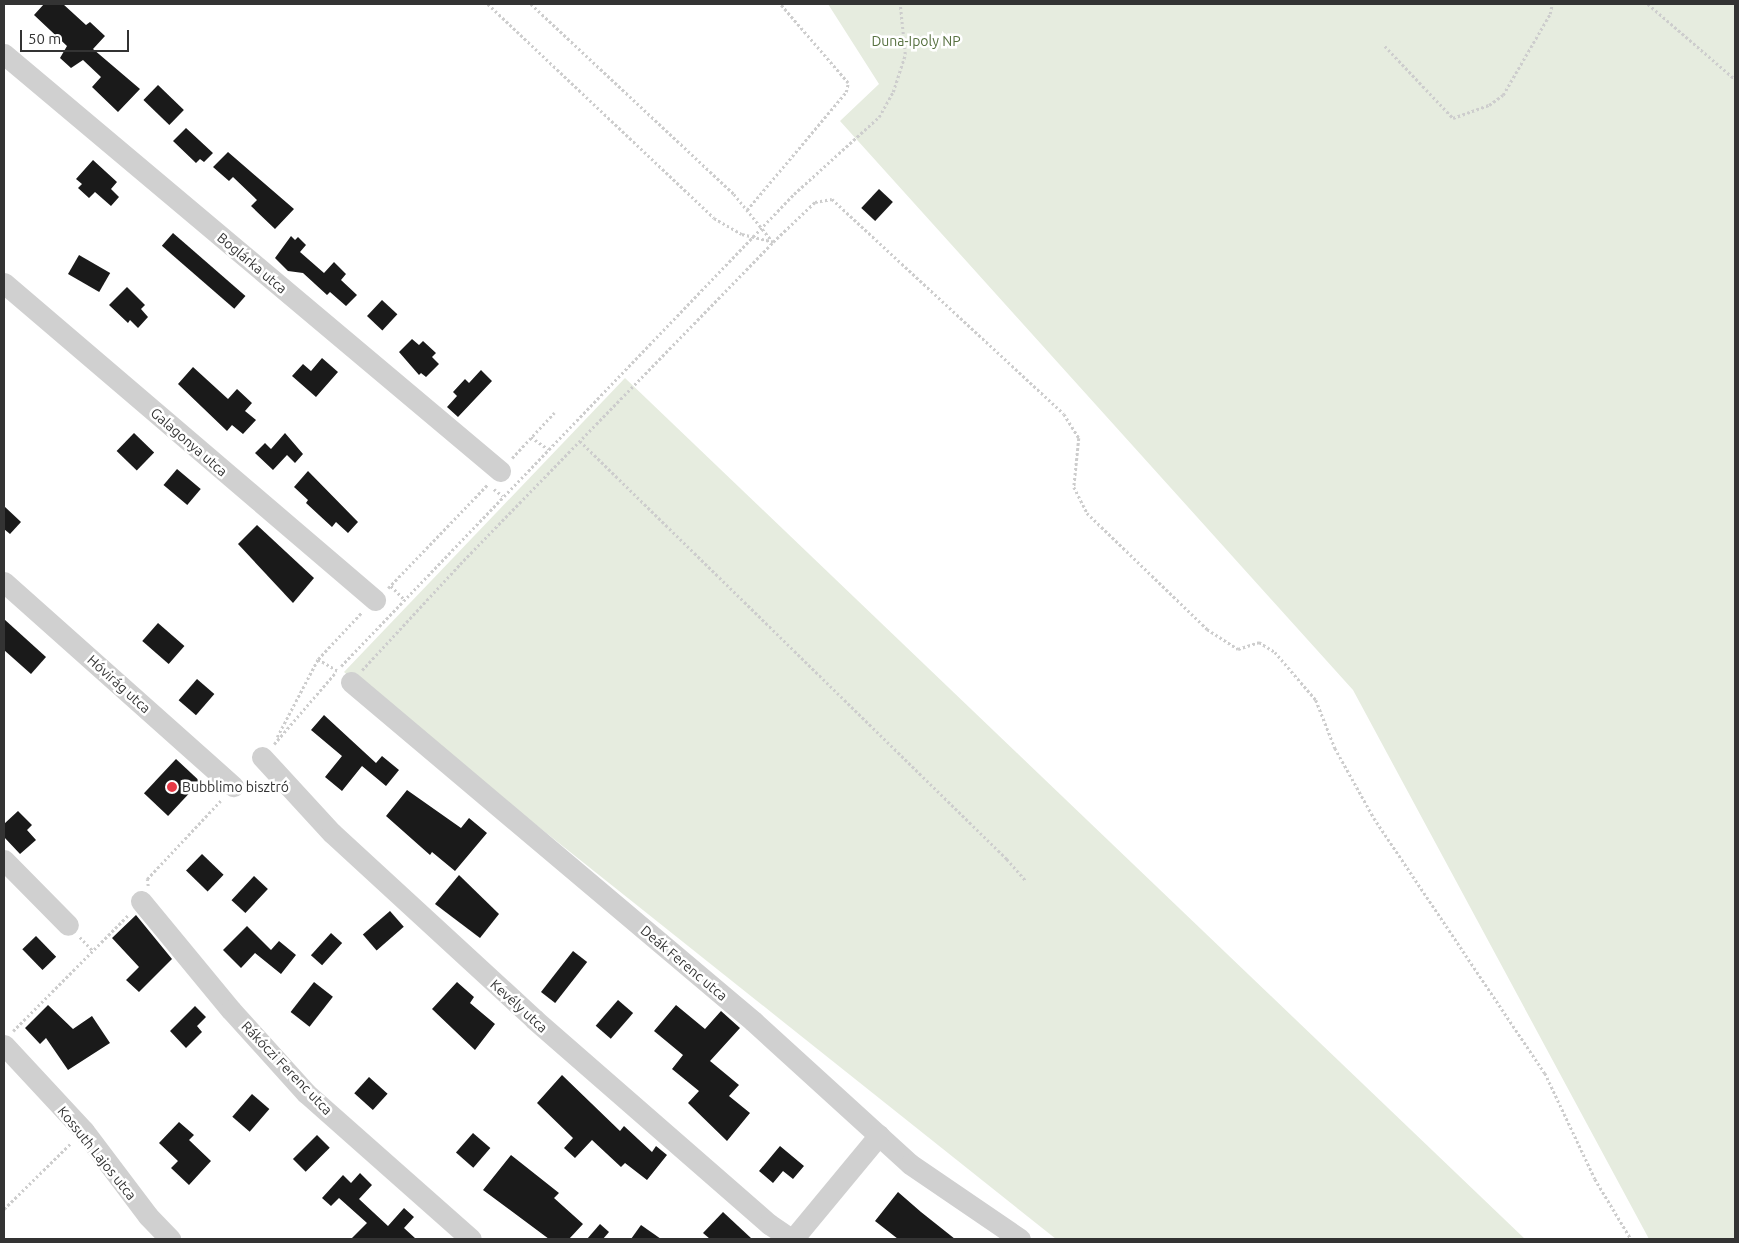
<!DOCTYPE html>
<html>
<head>
<meta charset="utf-8">
<style>
	body { margin:0 }
	#map { position:relative; width:1739px; height:1243px; overflow:hidden; background:#fff; font-family:Ubuntu,sans-serif }
	div>[style] { position:absolute }
	.green>* { inset:0; background:#e6ecdf }
	.building>* { inset:0; background:#1a1a1a; transform-origin:0 0 }
	.path>* { height:2.5px; margin-top:-1.25px; transform-origin:0; background:repeating-linear-gradient(90deg,#cdcdcd 0 2.5px,transparent 0 5px) }
	.minor>* { height:21px; margin:-10.5px; padding:0 10.5px; transform-origin:10.5px; border-radius:10.5px; background:#d0d0d0 }
	.dots>* { width:14px; height:14px; translate:-50% -50%; box-sizing:border-box; border:2px solid #fff; border-radius:50% }
	span { translate:-50% -50%; white-space:nowrap; text-align:center; line-height:1.15; -webkit-text-stroke:5px #fff; paint-order:stroke }
	.park-label { font-size:14px; color:#56703f }
	.street-label { font-size:14px; color:#333 }
	.poi-label { font-size:14px; color:#333 }
	.left { translate:0 -50%; text-align:left }
	.frame { position:absolute; inset:0; border:5px solid #333; pointer-events:none }
	.scale { position:absolute; left:20px; top:30px; width:109px; height:22px; box-sizing:border-box; border:2px solid #333; border-top:0; padding-left:6px; font-size:15px; line-height:18px; white-space:nowrap; color:#333; -webkit-text-stroke:4px #fff; paint-order:stroke }
</style>
</head>
<body>
<div id="map">
	<div class="green">
		<div style="clip-path:polygon(828px 4px,1735px 4px,1735px 1239px,1649px 1239px,1353px 690px,840px 121px,879px 84px)"></div>
		<div style="clip-path:polygon(625px 378px,1525px 1239px,1056px 1239px,344px 672px)"></div>
	</div>
	<div class="building">
		<div style="clip-path:polygon(44px 4px,63px 4px,86px 25px,90px 22px,105px 36px,93px 49px,140px 89px,118px 112px,92px 87px,101px 77px,83px 60px,71px 68px,60px 58px,67px 46px,34px 15px)"></div>
		<div style="left:158px;top:85px;width:36px;height:21px;rotate:44deg"></div>
		<div style="clip-path:polygon(186px 128px,213px 153px,204px 162px,200px 159px,196px 163px,173px 141px)"></div>
		<div style="clip-path:polygon(228px 152px,294px 209px,275px 229px,251px 206px,257px 200px,233px 177px,229px 181px,213px 167px)"></div>
		<div style="clip-path:polygon(93px 160px,117px 182px,111px 189px,119px 197px,111px 206px,95px 192px,89px 198px,78px 188px,82px 184px,76px 179px)"></div>
		<div style="left:879px;top:189px;width:19px;height:26px;rotate:43deg"></div>
		<div style="left:173px;top:233px;width:96px;height:17px;rotate:41deg"></div>
		<div style="clip-path:polygon(291px 236px,295px 240px,298px 237px,306px 245px,300px 252px,324px 273px,334px 262px,346px 274px,341px 280px,357px 295px,346px 306px,330px 292px,327px 295px,303px 273px,288px 271px,275px 258px)"></div>
		<div style="left:79px;top:255px;width:36px;height:22px;rotate:30deg"></div>
		<div style="clip-path:polygon(127px 287px,145px 305px,141px 309px,148px 317px,138px 328px,130px 320px,128px 323px,109px 305px)"></div>
		<div style="left:382px;top:300px;width:21px;height:22px;rotate:43deg"></div>
		<div style="clip-path:polygon(412px 339px,419px 345px,423px 341px,436px 353px,432px 357px,439px 364px,426px 377px,421px 373px,419px 375px,399px 352px)"></div>
		<div style="clip-path:polygon(322px 358px,338px 372px,316px 397px,292px 376px,303px 364px,311px 371px)"></div>
		<div style="clip-path:polygon(193px 367px,228px 399px,237px 389px,252px 403px,245px 411px,256px 420px,243px 434px,232px 425px,227px 431px,178px 384px)"></div>
		<div style="clip-path:polygon(481px 370px,492px 381px,458px 417px,447px 407px,457px 396px,453px 392px,465px 379px,469px 383px)"></div>
		<div style="left:134px;top:433px;width:28px;height:25px;rotate:44deg"></div>
		<div style="clip-path:polygon(285px 433px,303px 454px,295px 463px,287px 455px,273px 470px,255px 453px,265px 443px,271px 449px)"></div>
		<div style="left:177px;top:469px;width:31px;height:21px;rotate:40deg"></div>
		<div style="clip-path:polygon(308px 471px,358px 522px,348px 533px,336px 522px,332px 527px,306px 503px,308px 500px,294px 487px)"></div>
		<div style="clip-path:polygon(4px 506px,21px 522px,10px 534px,4px 529px)"></div>
		<div style="clip-path:polygon(257px 525px,314px 578px,293px 603px,238px 544px)"></div>
		<div style="clip-path:polygon(4px 619px,46px 657px,31px 674px,4px 650px)"></div>
		<div style="left:158px;top:623px;width:35px;height:24px;rotate:41deg"></div>
		<div style="left:197px;top:679px;width:23px;height:28px;rotate:41deg"></div>
		<div style="clip-path:polygon(324px 715px,376px 763px,382px 756px,399px 770px,386px 786px,362px 766px,342px 791px,325px 777px,342px 756px,311px 730px)"></div>
		<div style="left:176px;top:759px;width:33px;height:47px;rotate:43deg"></div>
		<div style="clip-path:polygon(407px 790px,461px 828px,469px 818px,487px 833px,455px 871px,432px 852px,430px 855px,386px 816px)"></div>
		<div style="clip-path:polygon(18px 811px,32px 825px,27px 830px,36px 840px,20px 854px,4px 837px,4px 824px)"></div>
		<div style="left:202px;top:854px;width:30px;height:23px;rotate:44deg"></div>
		<div style="clip-path:polygon(459px 875px,499px 914px,480px 938px,435px 904px)"></div>
		<div style="left:254px;top:876px;width:19px;height:33px;rotate:43deg"></div>
		<div style="left:390px;top:911px;width:21px;height:36px;rotate:49deg"></div>
		<div style="clip-path:polygon(136px 915px,172px 959px,139px 992px,126px 980px,139px 967px,112px 938px)"></div>
		<div style="clip-path:polygon(247px 926px,271px 950px,279px 941px,296px 955px,281px 974px,255px 953px,241px 968px,223px 950px)"></div>
		<div style="left:331px;top:933px;width:15px;height:30px;rotate:42deg"></div>
		<div style="left:36px;top:936px;width:29px;height:19px;rotate:46deg"></div>
		<div style="left:573px;top:951px;width:18px;height:52px;rotate:38deg"></div>
		<div style="left:314px;top:982px;width:24px;height:38px;rotate:38deg"></div>
		<div style="clip-path:polygon(457px 982px,474px 997px,470px 1003px,495px 1024px,475px 1050px,432px 1009px)"></div>
		<div style="left:618px;top:1000px;width:20px;height:34px;rotate:41deg"></div>
		<div style="clip-path:polygon(48px 1005px,73px 1029px,92px 1016px,110px 1043px,68px 1070px,46px 1038px,40px 1044px,25px 1028px)"></div>
		<div style="clip-path:polygon(676px 1005px,705px 1029px,721px 1011px,740px 1028px,710px 1061px,739px 1085px,729px 1096px,750px 1113px,727px 1141px,688px 1103px,699px 1091px,672px 1069px,683px 1055px,654px 1031px)"></div>
		<div style="clip-path:polygon(195px 1006px,206px 1017px,197px 1026px,202px 1032px,186px 1048px,170px 1031px)"></div>
		<div style="clip-path:polygon(562px 1075px,620px 1131px,624px 1126px,652px 1152px,656px 1146px,667px 1155px,647px 1180px,625px 1163px,621px 1167px,592px 1140px,575px 1158px,564px 1148px,573px 1138px,537px 1103px)"></div>
		<div style="left:369px;top:1077px;width:25px;height:22px;rotate:42deg"></div>
		<div style="left:252px;top:1094px;width:23px;height:30px;rotate:41deg"></div>
		<div style="clip-path:polygon(179px 1122px,194px 1135px,189px 1140px,211px 1161px,189px 1185px,171px 1168px,178px 1161px,159px 1143px)"></div>
		<div style="left:473px;top:1133px;width:23px;height:26px;rotate:41deg"></div>
		<div style="left:317px;top:1135px;width:18px;height:34px;rotate:45deg"></div>
		<div style="clip-path:polygon(780px 1146px,804px 1166px,793px 1179px,783px 1171px,773px 1183px,759px 1171px)"></div>
		<div style="clip-path:polygon(511px 1155px,559px 1193px,554px 1198px,583px 1224px,569px 1239px,549px 1239px,483px 1190px)"></div>
		<div style="clip-path:polygon(360px 1173px,372px 1185px,359px 1199px,388px 1226px,404px 1208px,414px 1217px,404px 1228px,416px 1239px,351px 1239px,367px 1223px,339px 1198px,331px 1206px,322px 1198px,343px 1175px,351px 1183px)"></div>
		<div style="clip-path:polygon(898px 1192px,921px 1212px,955px 1239px,898px 1239px,875px 1221px)"></div>
		<div style="clip-path:polygon(723px 1212px,752px 1239px,710px 1239px,703px 1233px)"></div>
		<div style="clip-path:polygon(600px 1224px,609px 1232px,603px 1239px,587px 1239px)"></div>
		<div style="clip-path:polygon(641px 1225px,661px 1239px,631px 1239px)"></div>
	</div>
	<div class="path">
		<div style="left:488px;top:4px;width:311px;rotate:43.4deg"></div>
		<div style="left:714px;top:218px;width:32px;rotate:30deg"></div>
		<div style="left:742px;top:234px;width:32px;rotate:14deg"></div>
		<div style="left:531px;top:4px;width:278px;rotate:43.1deg"></div>
		<div style="left:734px;top:194px;width:60px;rotate:51deg"></div>
		<div style="left:1648px;top:4px;width:115px;rotate:40.8deg"></div>
		<div style="left:1385px;top:46px;width:99px;rotate:46.6deg"></div>
		<div style="left:1453px;top:118px;width:38px;rotate:-20deg"></div>
		<div style="left:1489px;top:105px;width:17px;rotate:-36deg"></div>
		<div style="left:1503px;top:95px;width:94px;rotate:-59.9deg"></div>
		<div style="left:1550px;top:14px;width:10px;rotate:-79deg"></div>
		<div style="left:747px;top:210px;width:154px;rotate:-50deg"></div>
		<div style="left:846px;top:92px;width:9px;rotate:-77deg"></div>
		<div style="left:848px;top:83px;width:104px;rotate:-130.7deg"></div>
		<div style="left:531px;top:437px;width:21px;rotate:35deg"></div>
		<div style="left:580px;top:441px;width:598px;rotate:44.39deg"></div>
		<div style="left:1007px;top:859px;width:29px;rotate:49deg"></div>
		<div style="left:512px;top:458px;width:62px;rotate:-47deg"></div>
		<div style="left:494px;top:489px;width:11px;rotate:38deg"></div>
		<div style="left:391px;top:586px;width:18px;rotate:45deg"></div>
		<div style="left:388px;top:588px;width:144px;rotate:-46.1deg"></div>
		<div style="left:318px;top:659px;width:23px;rotate:31deg"></div>
		<div style="left:341px;top:666px;width:654px;rotate:-46.18deg"></div>
		<div style="left:794px;top:194px;width:115px;rotate:-42.2deg"></div>
		<div style="left:879px;top:117px;width:29px;rotate:-61deg"></div>
		<div style="left:893px;top:92px;width:40px;rotate:-72deg"></div>
		<div style="left:905px;top:54px;width:50px;rotate:-95.7deg"></div>
		<div style="left:362px;top:670px;width:144px;rotate:-47.2deg"></div>
		<div style="left:460px;top:564px;width:449px;rotate:-45.8deg"></div>
		<div style="left:773px;top:242px;width:58px;rotate:-43.6deg"></div>
		<div style="left:815px;top:202px;width:17px;rotate:-10deg"></div>
		<div style="left:832px;top:199px;width:316px;rotate:42.8deg"></div>
		<div style="left:1064px;top:414px;width:28px;rotate:58deg"></div>
		<div style="left:1079px;top:438px;width:49px;rotate:95.8deg"></div>
		<div style="left:1074px;top:487px;width:29px;rotate:63deg"></div>
		<div style="left:1087px;top:513px;width:167px;rotate:44deg"></div>
		<div style="left:1207px;top:629px;width:37px;rotate:33deg"></div>
		<div style="left:1238px;top:649px;width:22px;rotate:-18deg"></div>
		<div style="left:1259px;top:642px;width:19px;rotate:32deg"></div>
		<div style="left:1275px;top:652px;width:63px;rotate:49.5deg"></div>
		<div style="left:1316px;top:700px;width:52px;rotate:68.4deg"></div>
		<div style="left:1335px;top:748px;width:80px;rotate:60.9deg"></div>
		<div style="left:1374px;top:818px;width:307px;rotate:56.2deg"></div>
		<div style="left:1545px;top:1073px;width:117px;rotate:64.7deg"></div>
		<div style="left:1595px;top:1179px;width:70px;rotate:59deg"></div>
		<div style="left:277px;top:737px;width:88px;rotate:-62.3deg"></div>
		<div style="left:318px;top:659px;width:64px;rotate:-46.9deg"></div>
		<div style="left:274px;top:744px;width:95px;rotate:-49.3deg"></div>
		<div style="left:148px;top:886px;width:7px;rotate:-98deg"></div>
		<div style="left:147px;top:879px;width:110px;rotate:-46.8deg"></div>
		<div style="left:80px;top:937px;width:19px;rotate:47deg"></div>
		<div style="left:13px;top:1031px;width:165px;rotate:-45.2deg"></div>
		<div style="left:4px;top:1209px;width:95px;rotate:-44.6deg"></div>
	</div>
	<div class="minor">
		<div style="left:4px;top:54px;width:648px;rotate:40.05deg"></div>
		<div style="left:4px;top:283px;width:488px;rotate:40.5deg"></div>
		<div style="left:4px;top:582px;width:307px;rotate:41.7deg"></div>
		<div style="left:351px;top:682px;width:526px;rotate:40.14deg"></div>
		<div style="left:753px;top:1021px;width:212px;rotate:42.3deg"></div>
		<div style="left:910px;top:1164px;width:133px;rotate:34.3deg"></div>
		<div style="left:262px;top:757px;width:103px;rotate:47.4deg"></div>
		<div style="left:332px;top:833px;width:275px;rotate:42.6deg"></div>
		<div style="left:534px;top:1019px;width:312px;rotate:41.1deg"></div>
		<div style="left:769px;top:1224px;width:27px;rotate:34deg"></div>
		<div style="left:4px;top:860px;width:91px;rotate:45.4deg"></div>
		<div style="left:141px;top:901px;width:141px;rotate:50.5deg"></div>
		<div style="left:231px;top:1010px;width:112px;rotate:47.9deg"></div>
		<div style="left:306px;top:1093px;width:220px;rotate:41.5deg"></div>
		<div style="left:4px;top:1045px;width:117px;rotate:47.1deg"></div>
		<div style="left:84px;top:1131px;width:106px;rotate:53deg"></div>
		<div style="left:148px;top:1216px;width:32px;rotate:46deg"></div>
		<div style="left:793px;top:1239px;width:135px;rotate:-50.4deg"></div>
	</div>
	<div class="dots">
		<div style="left:172px;top:787px;background:#e63946"></div>
	</div>
	<div class="park-label">
		<span style="left:916px;top:41px">Duna-Ipoly NP</span>
	</div>
	<div class="street-label">
		<span style="left:252px;top:263px;rotate:40deg">Boglárka utca</span>
		<span style="left:189px;top:442px;rotate:41deg">Galagonya utca</span>
		<span style="left:119px;top:684px;rotate:42deg">Hóvirág utca</span>
		<span style="left:684px;top:963px;rotate:40deg">Deák Ferenc utca</span>
		<span style="left:519px;top:1006px;rotate:42deg">Kevély utca</span>
		<span style="left:287px;top:1068px;rotate:46deg">Rákóczi Ferenc utca</span>
		<span style="left:97px;top:1153px;rotate:51deg">Kossuth Lajos utca</span>
	</div>
	<div class="poi-label">
		<span class="left" style="left:182px;top:787px">Bubblimo bisztró</span>
	</div>
	<div class="frame"></div>
	<div class="scale">50 m</div>
</div>
</body>
</html>
